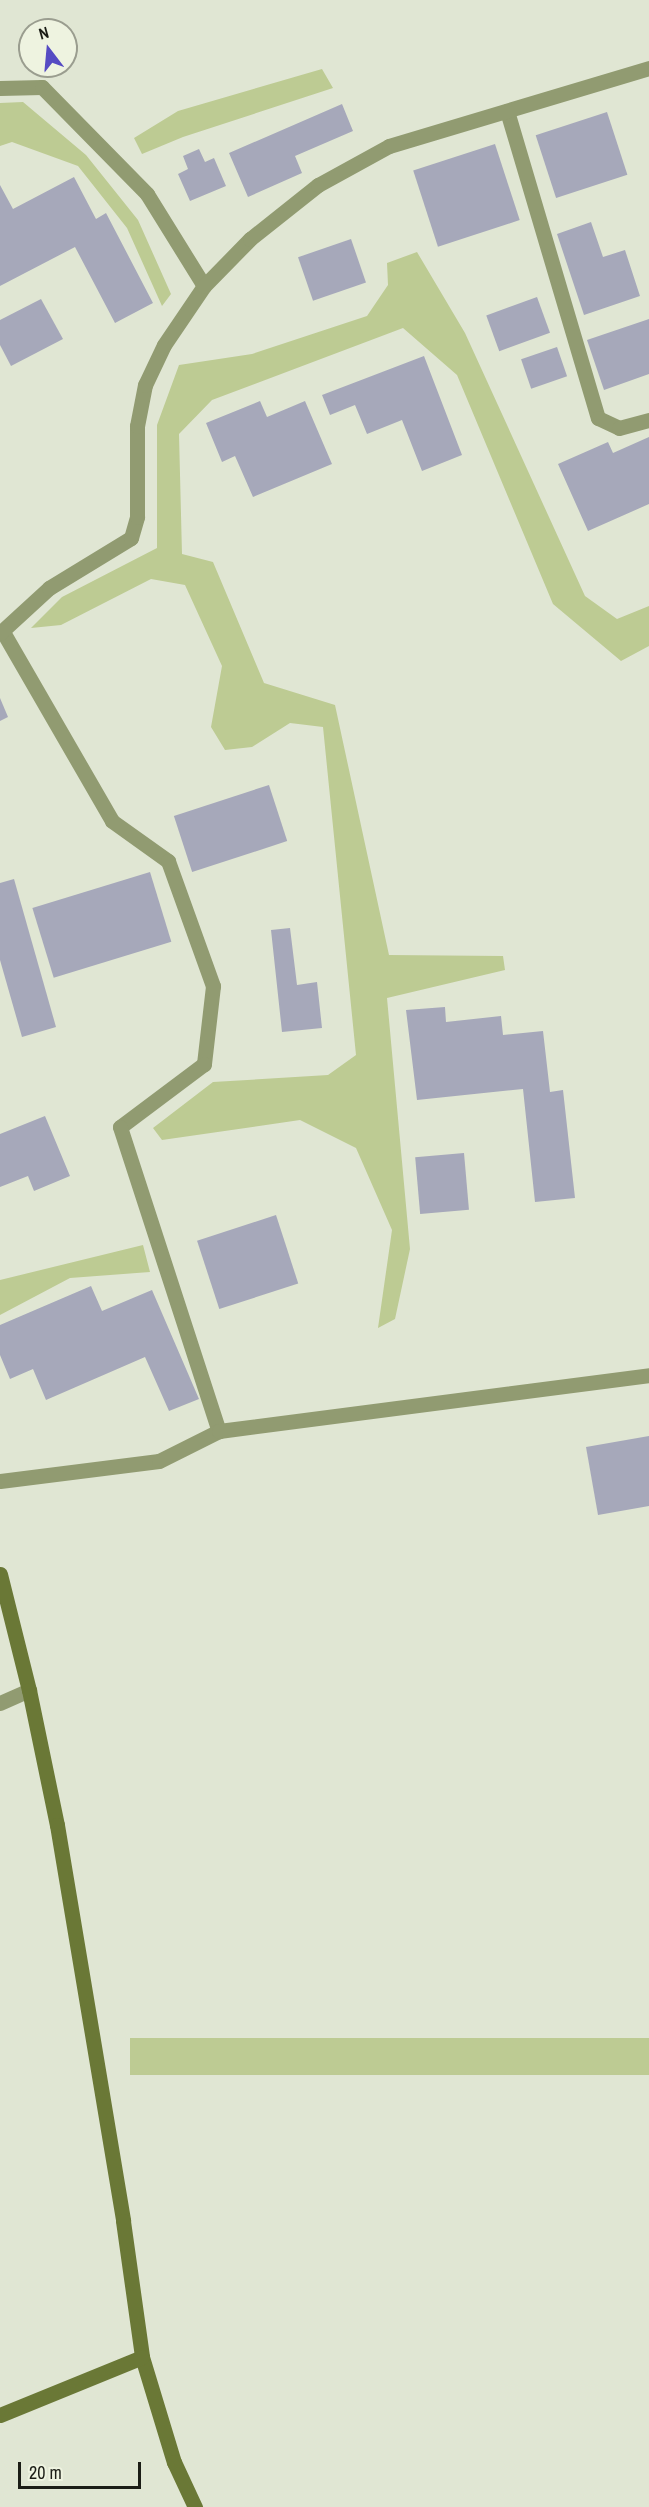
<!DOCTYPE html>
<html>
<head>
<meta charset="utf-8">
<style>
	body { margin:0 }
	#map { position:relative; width:649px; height:2507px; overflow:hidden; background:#e0e6d3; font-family:"Archivo Narrow",sans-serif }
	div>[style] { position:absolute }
	.water>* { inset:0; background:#bdcb93; transform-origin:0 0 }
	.building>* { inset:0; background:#a6a8ba; transform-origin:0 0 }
	.street>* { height:15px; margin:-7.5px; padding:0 7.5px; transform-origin:7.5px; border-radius:7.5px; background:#919b71 }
	.secondary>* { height:15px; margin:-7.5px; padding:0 7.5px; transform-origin:7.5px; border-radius:7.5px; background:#6a7836 }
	span { translate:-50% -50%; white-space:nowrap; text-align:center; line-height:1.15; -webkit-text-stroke:4.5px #eef3e0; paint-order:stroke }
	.north { position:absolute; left:18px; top:18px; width:60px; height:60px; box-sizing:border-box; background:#eef3e0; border:2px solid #9a9d8f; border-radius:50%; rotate:344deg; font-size:16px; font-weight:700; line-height:24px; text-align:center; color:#1b1d16 }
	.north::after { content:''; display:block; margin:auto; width:21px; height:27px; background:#554bc3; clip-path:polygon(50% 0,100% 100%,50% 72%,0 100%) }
	.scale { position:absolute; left:18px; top:2462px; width:123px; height:27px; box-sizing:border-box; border:3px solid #1b1d16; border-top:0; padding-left:8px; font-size:18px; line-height:21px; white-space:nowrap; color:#1b1d16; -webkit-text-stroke:4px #eef3e0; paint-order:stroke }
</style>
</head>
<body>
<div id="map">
	<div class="water">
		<div style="clip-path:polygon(322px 69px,333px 88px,183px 137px,142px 154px,134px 138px,178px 111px)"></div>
		<div style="clip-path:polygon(23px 102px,86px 155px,138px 220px,171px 294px,162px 306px,127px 228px,78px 166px,12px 142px,0 146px,0 103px)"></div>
		<div style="clip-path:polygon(417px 252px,465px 333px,585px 596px,617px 619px,649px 606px,649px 646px,621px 661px,553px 604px,457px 375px,403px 328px,212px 400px,179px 434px,182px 554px,213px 562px,264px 683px,335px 705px,389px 955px,503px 956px,505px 970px,387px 998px,410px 1249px,395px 1319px,378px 1328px,392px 1230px,356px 1148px,300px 1120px,162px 1140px,153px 1128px,213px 1082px,328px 1075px,356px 1055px,323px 727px,290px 723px,252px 747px,225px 750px,211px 727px,222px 666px,185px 585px,151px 579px,61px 625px,31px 628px,62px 597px,157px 548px,157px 425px,179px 365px,252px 354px,367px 316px,388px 285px,387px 263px)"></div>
		<div style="clip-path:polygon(143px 1245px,150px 1272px,70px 1278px,0 1315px,0 1280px)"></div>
		<div style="left:649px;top:2038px;width:37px;height:519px;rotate:90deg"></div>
	</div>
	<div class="building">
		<div style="clip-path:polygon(342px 104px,353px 131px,295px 156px,302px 173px,248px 197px,229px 153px)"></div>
		<div style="left:607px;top:112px;width:66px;height:75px;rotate:72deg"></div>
		<div style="left:495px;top:144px;width:80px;height:86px;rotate:72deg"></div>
		<div style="clip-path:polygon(199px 149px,205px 162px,214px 158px,226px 186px,190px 201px,178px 174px,188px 169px,183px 156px)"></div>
		<div style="clip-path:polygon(74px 177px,96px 219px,106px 213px,153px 303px,115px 323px,75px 247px,0 286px,0 185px,13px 209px)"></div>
		<div style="clip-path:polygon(591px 222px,603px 257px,625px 250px,640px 296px,584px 315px,557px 234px)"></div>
		<div style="left:351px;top:239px;width:46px;height:56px;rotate:71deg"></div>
		<div style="left:537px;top:297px;width:38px;height:54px;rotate:70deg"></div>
		<div style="clip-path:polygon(41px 299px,63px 339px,11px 366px,0 345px,0 320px)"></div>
		<div style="clip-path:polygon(649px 319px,649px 374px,604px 390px,587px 340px)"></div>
		<div style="left:557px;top:347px;width:31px;height:38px;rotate:71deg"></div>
		<div style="clip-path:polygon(424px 356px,462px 455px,422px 471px,402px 420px,367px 434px,355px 405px,330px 415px,322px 395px)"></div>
		<div style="clip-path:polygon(260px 401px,267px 417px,305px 401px,332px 464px,253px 497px,235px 456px,222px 462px,206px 423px)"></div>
		<div style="clip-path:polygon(649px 437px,649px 504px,588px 531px,558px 464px,608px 442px,613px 453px)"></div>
		<div style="clip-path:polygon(0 698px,8px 717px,0 721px)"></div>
		<div style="left:269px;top:785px;width:59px;height:100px;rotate:72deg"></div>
		<div style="left:150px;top:872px;width:73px;height:123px;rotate:73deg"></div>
		<div style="clip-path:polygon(14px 879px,56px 1027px,22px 1037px,0 960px,0 883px)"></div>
		<div style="clip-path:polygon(290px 928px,297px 985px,317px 982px,322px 1028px,282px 1032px,271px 930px)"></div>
		<div style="clip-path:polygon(445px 1007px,446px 1022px,501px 1016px,503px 1035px,543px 1031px,550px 1092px,563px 1090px,575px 1198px,535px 1202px,523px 1089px,417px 1100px,406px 1010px)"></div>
		<div style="clip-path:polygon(45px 1116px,70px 1176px,34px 1191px,28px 1176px,0 1187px,0 1134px)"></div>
		<div style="left:464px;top:1153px;width:57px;height:49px;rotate:85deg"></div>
		<div style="left:276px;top:1215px;width:72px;height:83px;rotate:72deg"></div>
		<div style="clip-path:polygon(91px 1286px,102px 1311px,152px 1290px,199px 1399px,169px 1411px,145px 1357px,46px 1400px,33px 1369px,10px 1379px,0 1355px,0 1325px)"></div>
		<div style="clip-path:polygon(649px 1436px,649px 1506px,598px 1515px,586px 1447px)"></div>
	</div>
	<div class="street">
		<div style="left:0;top:88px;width:42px;rotate:-1.4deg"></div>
		<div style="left:42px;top:87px;width:150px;rotate:45.5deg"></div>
		<div style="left:147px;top:194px;width:108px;rotate:58.2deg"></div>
		<div style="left:507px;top:111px;width:320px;rotate:73.5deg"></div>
		<div style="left:598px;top:418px;width:23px;rotate:25deg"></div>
		<div style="left:619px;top:428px;width:31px;rotate:-15deg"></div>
		<div style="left:3px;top:632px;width:218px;rotate:60deg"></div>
		<div style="left:112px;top:821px;width:69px;rotate:35.5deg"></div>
		<div style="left:168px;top:861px;width:133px;rotate:70.2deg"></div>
		<div style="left:213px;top:986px;width:79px;rotate:96.6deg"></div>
		<div style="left:204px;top:1064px;width:105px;rotate:143.1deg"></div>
		<div style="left:120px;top:1127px;width:320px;rotate:72deg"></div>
		<div style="left:0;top:633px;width:67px;rotate:-42.6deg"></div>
		<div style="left:49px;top:588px;width:96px;rotate:-31.4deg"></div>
		<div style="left:131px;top:538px;width:22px;rotate:-74deg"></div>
		<div style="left:137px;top:517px;width:91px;rotate:-90deg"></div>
		<div style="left:137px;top:426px;width:42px;rotate:-79deg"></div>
		<div style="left:145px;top:385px;width:44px;rotate:-64.6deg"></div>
		<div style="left:164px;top:345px;width:71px;rotate:-55.9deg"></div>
		<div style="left:204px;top:286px;width:66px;rotate:-45.6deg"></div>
		<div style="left:250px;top:239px;width:87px;rotate:-38.5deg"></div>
		<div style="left:318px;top:185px;width:81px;rotate:-28.8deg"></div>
		<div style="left:389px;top:146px;width:271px;rotate:-16.7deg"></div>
		<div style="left:0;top:1481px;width:160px;rotate:-7.2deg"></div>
		<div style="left:159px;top:1461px;width:67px;rotate:-26.6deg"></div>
		<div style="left:219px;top:1431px;width:434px;rotate:-7.4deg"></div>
		<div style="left:0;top:1703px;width:32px;rotate:-24deg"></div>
	</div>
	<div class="secondary">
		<div style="left:0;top:1574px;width:120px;rotate:76deg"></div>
		<div style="left:29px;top:1690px;width:138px;rotate:78.3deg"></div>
		<div style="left:57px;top:1825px;width:401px;rotate:80.5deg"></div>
		<div style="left:123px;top:2221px;width:137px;rotate:82deg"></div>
		<div style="left:142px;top:2357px;width:110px;rotate:73.1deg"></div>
		<div style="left:174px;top:2462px;width:50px;rotate:65deg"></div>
		<div style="left:0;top:2415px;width:153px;rotate:-22.2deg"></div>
	</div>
	<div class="north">N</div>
	<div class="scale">20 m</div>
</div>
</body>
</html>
